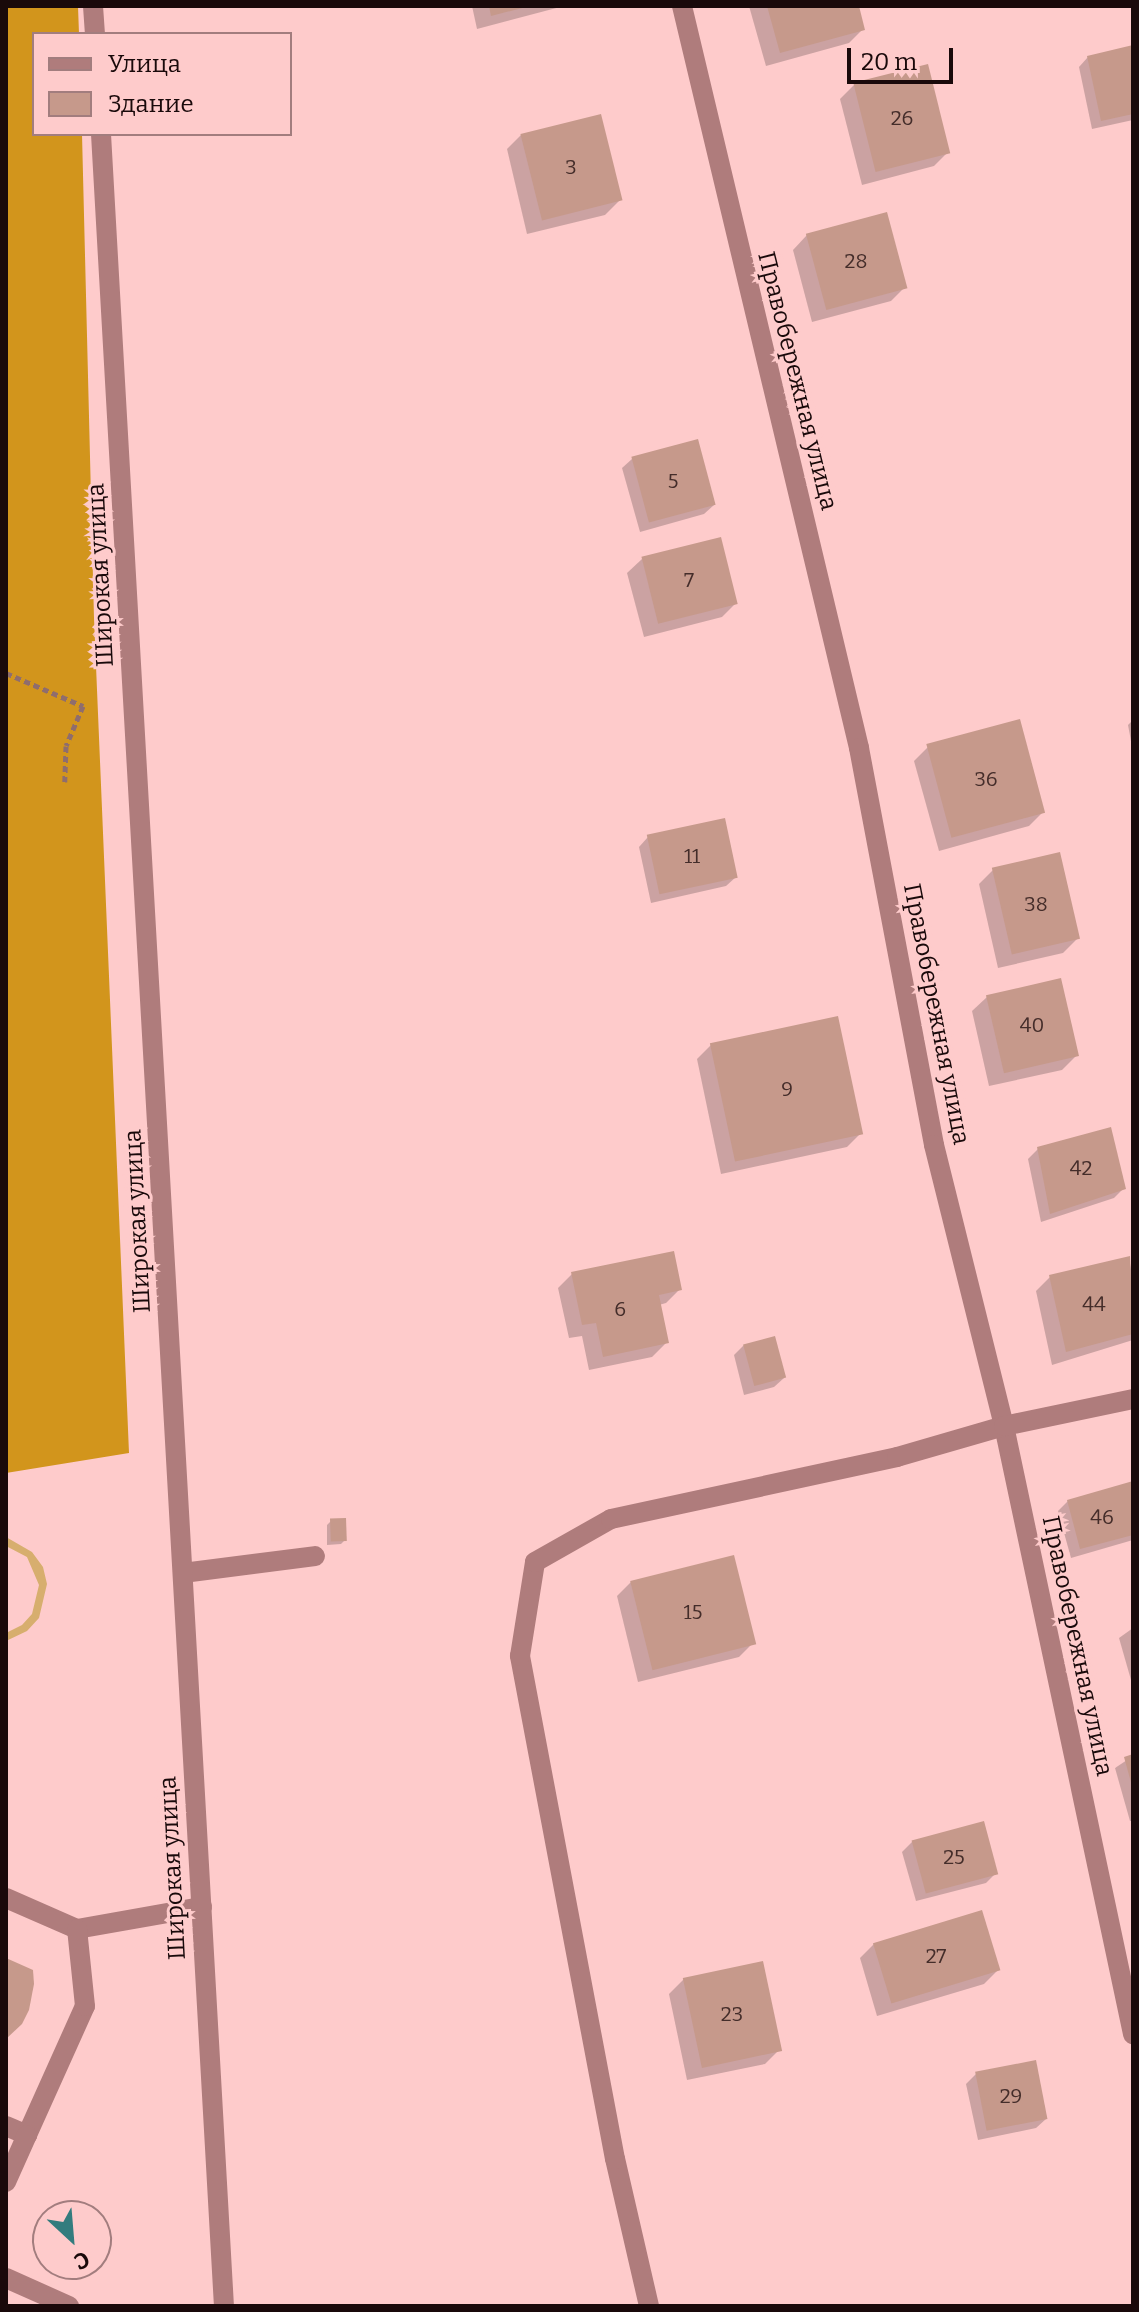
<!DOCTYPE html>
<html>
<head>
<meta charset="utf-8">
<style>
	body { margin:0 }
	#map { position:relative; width:1139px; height:2312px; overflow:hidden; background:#fecbcb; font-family:Bitter,serif }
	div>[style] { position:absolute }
	.green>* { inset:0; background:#d7ae6e }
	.forest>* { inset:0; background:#d2951c }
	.shadow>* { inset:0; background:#0003 }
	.building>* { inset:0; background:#c6998b; transform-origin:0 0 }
	.path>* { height:5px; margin-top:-2.5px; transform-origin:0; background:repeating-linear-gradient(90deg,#8f6d6d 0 6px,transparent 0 10px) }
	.lane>* { height:20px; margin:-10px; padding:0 10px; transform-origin:10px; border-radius:10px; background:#af7c7c }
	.street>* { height:20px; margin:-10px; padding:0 10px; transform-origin:10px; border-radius:10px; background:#af7c7c }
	span { translate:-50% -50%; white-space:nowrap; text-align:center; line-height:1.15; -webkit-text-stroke:6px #fecbcb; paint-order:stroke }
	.number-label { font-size:20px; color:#442d2a }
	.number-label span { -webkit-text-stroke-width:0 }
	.street-label { font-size:24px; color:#19090a }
	.frame { position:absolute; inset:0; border:8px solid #19090a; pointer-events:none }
	.legend { position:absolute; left:32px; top:32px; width:260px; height:104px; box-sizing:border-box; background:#fecbcb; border:2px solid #a27d7e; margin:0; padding:10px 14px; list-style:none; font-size:24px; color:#19090a }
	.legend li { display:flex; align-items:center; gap:16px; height:40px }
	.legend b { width:40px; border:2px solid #a27d7e }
	.north { position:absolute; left:32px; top:2200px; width:80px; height:80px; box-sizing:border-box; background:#fecbcb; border:2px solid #a27d7e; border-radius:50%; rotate:154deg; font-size:22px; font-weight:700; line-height:32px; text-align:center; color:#19090a }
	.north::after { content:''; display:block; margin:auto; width:28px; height:36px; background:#337c7e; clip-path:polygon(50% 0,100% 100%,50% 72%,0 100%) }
	.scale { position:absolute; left:847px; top:48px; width:106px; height:36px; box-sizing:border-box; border:4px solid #19090a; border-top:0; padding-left:10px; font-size:24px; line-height:28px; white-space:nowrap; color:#19090a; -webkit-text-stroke:6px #fecbcb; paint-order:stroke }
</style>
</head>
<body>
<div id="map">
	<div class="green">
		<div style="clip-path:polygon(6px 1537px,32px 1552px,43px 1567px,47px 1584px,39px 1618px,27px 1631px,6px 1641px,6px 1633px,22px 1625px,32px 1614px,39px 1585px,27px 1557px,6px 1546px)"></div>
	</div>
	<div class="forest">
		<div style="clip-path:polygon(6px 6px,78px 6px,79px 34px,34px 34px,34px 134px,82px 134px,94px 618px,129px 1453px,6px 1473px)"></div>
	</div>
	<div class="shadow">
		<div style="clip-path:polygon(472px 6px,564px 6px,477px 29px)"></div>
		<div style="clip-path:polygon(749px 6px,857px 6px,863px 29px,849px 43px,766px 66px)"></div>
		<div style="clip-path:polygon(1133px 47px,1133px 120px,1092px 129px,1079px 67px,1088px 57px)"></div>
		<div style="clip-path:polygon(854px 85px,948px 152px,934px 166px,862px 185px,840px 99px)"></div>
		<div style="clip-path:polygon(521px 135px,619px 201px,605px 215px,527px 234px,507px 149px)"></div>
		<div style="clip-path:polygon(807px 235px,905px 287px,891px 301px,812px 322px,793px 250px)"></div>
		<div style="clip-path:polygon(632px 459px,714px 505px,704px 514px,640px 532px,622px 468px)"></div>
		<div style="clip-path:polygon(642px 559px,736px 603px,722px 617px,644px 637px,627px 573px)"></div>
		<div style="clip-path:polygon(1133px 720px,1133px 752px,1128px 725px)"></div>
		<div style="clip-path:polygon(928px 747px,1043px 812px,1029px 826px,939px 851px,914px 761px)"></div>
		<div style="clip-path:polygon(648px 837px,736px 877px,726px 886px,651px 903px,639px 847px)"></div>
		<div style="clip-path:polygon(993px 870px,1078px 938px,1063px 953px,998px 968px,979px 884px)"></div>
		<div style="clip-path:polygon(987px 997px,1077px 1055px,1062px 1070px,989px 1086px,972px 1011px)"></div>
		<div style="clip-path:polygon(711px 1045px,861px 1133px,847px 1147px,721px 1174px,697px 1059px)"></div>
		<div style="clip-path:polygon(1038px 1149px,1124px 1188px,1114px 1198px,1041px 1222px,1028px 1159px)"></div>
		<div style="clip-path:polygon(1129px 1258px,1133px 1280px,1133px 1340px,1052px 1365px,1036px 1291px,1050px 1277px)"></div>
		<div style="clip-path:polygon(572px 1274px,680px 1289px,666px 1303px,659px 1305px,666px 1343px,652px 1357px,589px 1370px,582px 1336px,569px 1338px,558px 1288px)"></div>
		<div style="clip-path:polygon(744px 1345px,784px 1378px,774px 1387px,744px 1395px,734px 1355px)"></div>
		<div style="clip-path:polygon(1133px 1483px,1133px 1540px,1071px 1558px,1058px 1511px,1068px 1501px)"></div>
		<div style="clip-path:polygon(331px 1521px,345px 1540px,341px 1544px,327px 1545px,327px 1525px)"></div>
		<div style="clip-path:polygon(631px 1582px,753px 1643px,739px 1657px,638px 1682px,617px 1596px)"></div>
		<div style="clip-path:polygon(1133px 1628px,1133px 1687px,1119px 1638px)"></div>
		<div style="clip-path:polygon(1133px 1756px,1133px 1821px,1130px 1821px,1115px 1768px)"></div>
		<div style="clip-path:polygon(912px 1842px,996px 1873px,986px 1883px,916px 1901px,902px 1852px)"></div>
		<div style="clip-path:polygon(874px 1944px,998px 1970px,984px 1984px,877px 2016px,860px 1958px)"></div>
		<div style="clip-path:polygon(684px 1979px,779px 2050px,765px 2064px,687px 2080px,669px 1994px)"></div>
		<div style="clip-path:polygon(976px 2074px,1046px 2119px,1036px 2128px,978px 2140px,966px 2084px)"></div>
	</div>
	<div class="building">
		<div style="clip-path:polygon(489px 6px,526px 6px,526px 7px,491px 16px)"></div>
		<div style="clip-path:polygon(767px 6px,859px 6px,865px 30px,780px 53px)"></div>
		<div style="clip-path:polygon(1133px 45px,1133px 114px,1101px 121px,1087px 56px)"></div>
		<div style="left:928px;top:64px;width:92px;height:77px;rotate:76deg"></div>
		<div style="left:601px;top:114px;width:89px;height:83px;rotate:76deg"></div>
		<div style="left:887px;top:212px;width:79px;height:84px;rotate:75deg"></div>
		<div style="left:698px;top:439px;width:68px;height:69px;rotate:75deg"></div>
		<div style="left:721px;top:537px;width:69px;height:82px;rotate:76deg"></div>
		<div style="left:1020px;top:719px;width:97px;height:97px;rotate:75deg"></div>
		<div style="left:725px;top:818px;width:61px;height:80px;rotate:78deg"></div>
		<div style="left:1060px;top:852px;width:89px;height:70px;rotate:77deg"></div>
		<div style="left:1061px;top:978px;width:80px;height:77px;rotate:77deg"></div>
		<div style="left:838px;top:1016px;width:121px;height:131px;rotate:78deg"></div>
		<div style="clip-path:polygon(1111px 1127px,1126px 1189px,1050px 1214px,1037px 1147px)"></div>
		<div style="clip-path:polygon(674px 1251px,682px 1290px,659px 1295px,669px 1343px,603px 1357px,596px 1323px,582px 1325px,571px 1272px)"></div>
		<div style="clip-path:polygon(1130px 1256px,1133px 1334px,1066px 1352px,1049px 1275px)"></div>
		<div style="left:775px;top:1336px;width:43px;height:33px;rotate:75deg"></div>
		<div style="clip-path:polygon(1133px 1481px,1133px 1535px,1080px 1549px,1067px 1500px)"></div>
		<div style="left:346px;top:1518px;width:23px;height:16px;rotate:88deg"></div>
		<div style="left:734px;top:1555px;width:92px;height:107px;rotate:76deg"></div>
		<div style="clip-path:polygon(1133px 1754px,1133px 1786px,1132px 1786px,1124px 1757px)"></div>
		<div style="left:984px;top:1821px;width:55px;height:75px;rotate:75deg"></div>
		<div style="left:982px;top:1910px;width:63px;height:114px;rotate:73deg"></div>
		<div style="clip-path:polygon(6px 1958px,33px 1970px,34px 1984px,29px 2010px,22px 2024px,6px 2039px)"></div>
		<div style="left:763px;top:1961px;width:92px;height:82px;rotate:78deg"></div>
		<div style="left:1036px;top:2060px;width:60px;height:62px;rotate:79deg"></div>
	</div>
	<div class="path">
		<div style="left:6px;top:673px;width:84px;rotate:23.2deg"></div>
		<div style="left:83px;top:706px;width:43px;rotate:113deg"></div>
		<div style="left:66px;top:746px;width:36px;rotate:92deg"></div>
	</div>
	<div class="lane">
		<div style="left:183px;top:1573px;width:133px;rotate:-7.3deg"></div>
		<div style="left:6px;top:1898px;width:77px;rotate:23.6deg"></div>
		<div style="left:77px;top:1929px;width:127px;rotate:-10deg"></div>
		<div style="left:6px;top:2126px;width:23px;rotate:23deg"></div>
		<div style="left:27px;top:2135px;width:141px;rotate:-65.8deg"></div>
		<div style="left:85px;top:2006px;width:77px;rotate:-95.9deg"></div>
		<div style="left:6px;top:2182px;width:51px;rotate:-65.9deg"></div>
		<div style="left:6px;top:2278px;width:69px;rotate:24deg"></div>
	</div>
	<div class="street">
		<div style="left:93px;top:6px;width:28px;rotate:86deg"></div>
		<div style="left:682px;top:6px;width:763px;rotate:76.58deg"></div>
		<div style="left:859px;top:748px;width:404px;rotate:79.3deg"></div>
		<div style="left:934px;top:1145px;width:290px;rotate:76deg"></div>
		<div style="left:1004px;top:1426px;width:622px;rotate:78.02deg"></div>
		<div style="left:101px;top:134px;width:2175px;rotate:86.76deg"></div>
		<div style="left:649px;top:2306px;width:151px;rotate:-103deg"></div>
		<div style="left:615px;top:2159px;width:512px;rotate:-100.7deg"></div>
		<div style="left:520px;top:1656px;width:95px;rotate:-80.9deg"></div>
		<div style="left:535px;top:1562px;width:87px;rotate:-29.5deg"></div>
		<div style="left:611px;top:1519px;width:293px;rotate:-12.2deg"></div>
		<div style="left:897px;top:1457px;width:111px;rotate:-16.2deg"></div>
		<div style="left:1004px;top:1426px;width:132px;rotate:-11.8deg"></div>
	</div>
	<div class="number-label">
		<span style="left:902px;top:118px">26</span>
		<span style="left:571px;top:167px">3</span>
		<span style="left:856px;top:261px">28</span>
		<span style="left:673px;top:481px">5</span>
		<span style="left:689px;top:580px">7</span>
		<span style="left:986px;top:779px">36</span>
		<span style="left:692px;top:856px">11</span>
		<span style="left:1036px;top:904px">38</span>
		<span style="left:1032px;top:1025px">40</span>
		<span style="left:787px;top:1089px">9</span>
		<span style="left:1081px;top:1168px">42</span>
		<span style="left:1094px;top:1304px">44</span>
		<span style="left:620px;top:1309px">6</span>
		<span style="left:1102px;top:1517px">46</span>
		<span style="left:693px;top:1612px">15</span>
		<span style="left:954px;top:1857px">25</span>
		<span style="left:936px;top:1956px">27</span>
		<span style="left:732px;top:2014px">23</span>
		<span style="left:1011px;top:2096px">29</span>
	</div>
	<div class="street-label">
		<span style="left:797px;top:381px;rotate:76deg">Правобережная улица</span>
		<span style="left:101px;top:575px;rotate:-93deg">Широкая улица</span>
		<span style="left:936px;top:1014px;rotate:79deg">Правобережная улица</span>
		<span style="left:138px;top:1221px;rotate:-93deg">Широкая улица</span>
		<span style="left:1077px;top:1646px;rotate:78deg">Правобережная улица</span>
		<span style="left:173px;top:1868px;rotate:-93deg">Широкая улица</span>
	</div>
	<div class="frame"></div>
	<ul class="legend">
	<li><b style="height:10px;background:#af7c7c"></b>Улица</li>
	<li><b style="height:22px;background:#c6998b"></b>Здание</li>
	</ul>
	<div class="north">С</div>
	<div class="scale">20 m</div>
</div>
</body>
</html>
